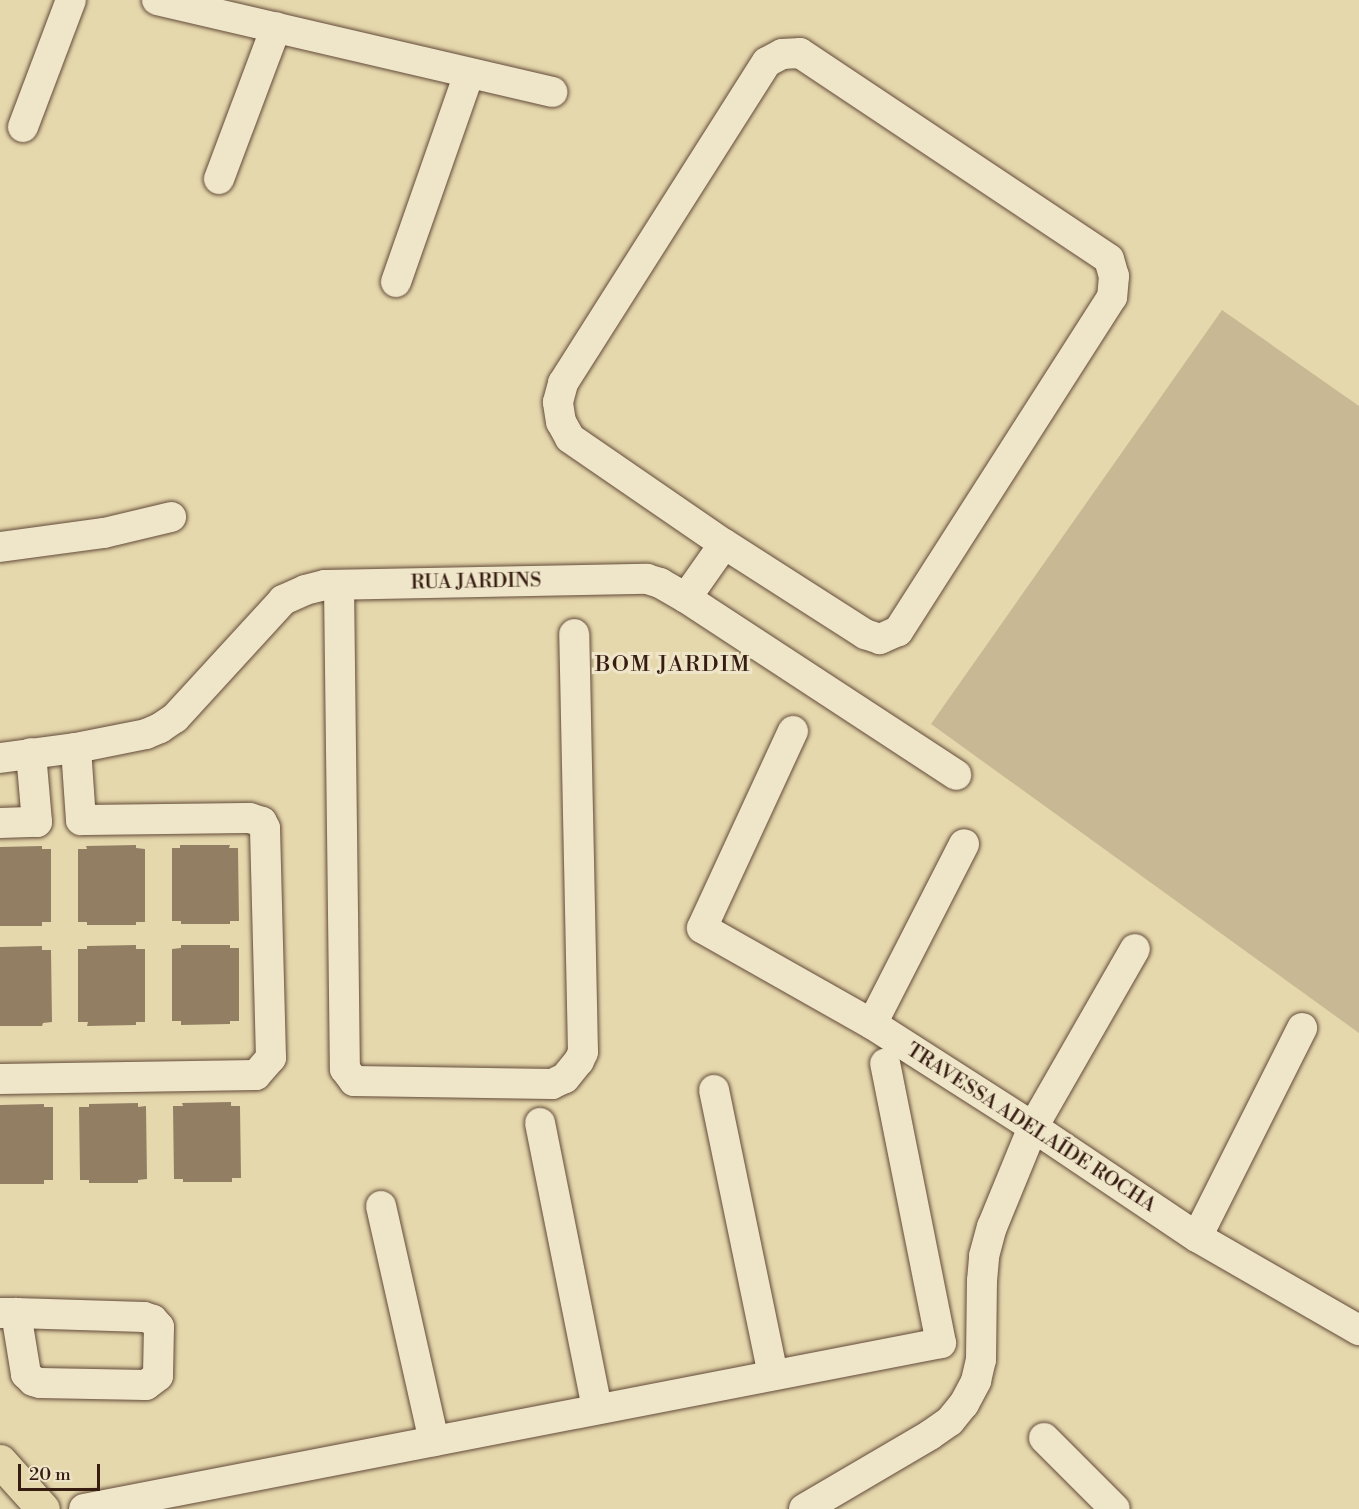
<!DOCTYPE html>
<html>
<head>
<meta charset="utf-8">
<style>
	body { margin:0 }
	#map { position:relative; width:1359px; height:1509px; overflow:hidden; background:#e6d8ad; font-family:"Libre Bodoni",serif }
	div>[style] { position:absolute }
	.green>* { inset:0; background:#c8b893 }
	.building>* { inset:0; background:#927e63 }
	.roads { filter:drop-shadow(0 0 2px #634b39) drop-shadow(0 0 2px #634b39) }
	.street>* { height:30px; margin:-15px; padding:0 15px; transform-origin:15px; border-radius:15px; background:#efe6ca }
	.primary>* { height:33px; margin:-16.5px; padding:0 16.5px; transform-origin:16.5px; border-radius:16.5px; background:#e6d8ad }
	span { translate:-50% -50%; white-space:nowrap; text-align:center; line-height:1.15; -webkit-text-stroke:6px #efe6ca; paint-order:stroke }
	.street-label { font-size:20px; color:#371c12 }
	.quarter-label { font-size:22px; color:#371c12; letter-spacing:1.5px }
	.scale { position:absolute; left:18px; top:1464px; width:82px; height:27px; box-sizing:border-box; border:3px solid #371c12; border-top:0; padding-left:8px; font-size:18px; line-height:21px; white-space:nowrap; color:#371c12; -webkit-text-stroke:4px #efe6ca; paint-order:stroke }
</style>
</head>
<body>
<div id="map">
	<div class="green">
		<div style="clip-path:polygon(1222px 310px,1359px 406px,1359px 1033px,931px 724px)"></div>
	</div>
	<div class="building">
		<div style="clip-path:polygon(136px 845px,136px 848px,145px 849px,145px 922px,136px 922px,136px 925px,87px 925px,87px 922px,78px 922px,78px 849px,87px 849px,86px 846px)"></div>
		<div style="clip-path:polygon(180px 845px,230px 845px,229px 848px,238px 848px,239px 921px,230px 921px,230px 924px,181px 924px,181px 921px,172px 921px,172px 848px,180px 848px)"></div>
		<div style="clip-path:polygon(42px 846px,42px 849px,51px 849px,51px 922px,42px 922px,42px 926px,0 926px,0 847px)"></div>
		<div style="clip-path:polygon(136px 945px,136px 949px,145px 949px,145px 1022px,136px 1022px,136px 1025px,87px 1026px,88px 1022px,78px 1022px,78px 949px,87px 949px,87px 946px)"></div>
		<div style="clip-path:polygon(181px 945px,230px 945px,230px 948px,239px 948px,239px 1021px,230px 1021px,230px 1024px,181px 1025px,181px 1021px,172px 1021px,172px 949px,181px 948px)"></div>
		<div style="clip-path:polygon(42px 946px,42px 950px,51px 950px,52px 1022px,43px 1023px,42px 1026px,0 1026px,0 947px)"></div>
		<div style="clip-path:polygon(231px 1102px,231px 1106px,240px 1106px,241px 1178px,232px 1178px,232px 1182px,183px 1182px,183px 1179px,174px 1179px,173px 1106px,183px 1106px,182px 1103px)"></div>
		<div style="clip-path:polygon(138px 1103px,138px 1107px,146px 1106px,147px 1179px,138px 1180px,138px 1183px,89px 1183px,89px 1180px,80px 1180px,79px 1107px,89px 1107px,89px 1104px)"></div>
		<div style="clip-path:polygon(44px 1104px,44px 1107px,53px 1107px,53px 1180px,44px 1180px,44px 1184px,0 1184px,0 1105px)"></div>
	</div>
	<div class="roads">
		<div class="street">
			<div style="left:157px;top:0;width:406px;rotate:13.1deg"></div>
			<div style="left:800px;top:53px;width:371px;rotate:33.7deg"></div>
			<div style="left:1109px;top:259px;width:18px;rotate:74deg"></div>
			<div style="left:1114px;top:276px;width:21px;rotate:95deg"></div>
			<div style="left:1112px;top:297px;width:397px;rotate:122.6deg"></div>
			<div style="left:898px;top:631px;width:20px;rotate:156deg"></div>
			<div style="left:880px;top:639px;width:16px;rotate:-162deg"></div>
			<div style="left:865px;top:634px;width:167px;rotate:-147.4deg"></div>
			<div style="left:724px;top:544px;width:187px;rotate:-145.5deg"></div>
			<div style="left:570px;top:438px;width:18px;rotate:-119deg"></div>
			<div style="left:561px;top:422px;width:20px;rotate:-99deg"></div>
			<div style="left:558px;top:402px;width:20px;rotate:-75deg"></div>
			<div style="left:563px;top:383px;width:380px;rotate:-57.6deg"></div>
			<div style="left:767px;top:62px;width:17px;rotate:-28deg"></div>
			<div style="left:782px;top:54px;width:18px;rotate:-3deg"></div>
			<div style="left:23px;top:127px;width:136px;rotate:-69.3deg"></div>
			<div style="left:219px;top:179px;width:162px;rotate:-69.4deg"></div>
			<div style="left:396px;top:282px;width:221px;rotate:-70.7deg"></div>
			<div style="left:0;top:547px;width:105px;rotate:-7.7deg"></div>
			<div style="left:104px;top:533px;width:69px;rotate:-13.4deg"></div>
			<div style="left:339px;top:585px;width:484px;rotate:89.3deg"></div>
			<div style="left:345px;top:1069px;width:15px;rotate:53deg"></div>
			<div style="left:354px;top:1081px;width:198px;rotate:0.9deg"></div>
			<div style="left:552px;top:1084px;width:14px;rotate:-25deg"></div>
			<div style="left:565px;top:1078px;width:22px;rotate:-51deg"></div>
			<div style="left:579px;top:1061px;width:10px;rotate:-66deg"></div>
			<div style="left:583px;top:1052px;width:418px;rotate:-91.2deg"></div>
			<div style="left:686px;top:598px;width:66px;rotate:-54.9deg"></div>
			<div style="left:793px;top:731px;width:217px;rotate:114.8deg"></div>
			<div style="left:702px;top:928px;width:195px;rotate:29.5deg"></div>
			<div style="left:872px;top:1024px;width:191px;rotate:32.6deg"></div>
			<div style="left:1033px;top:1127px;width:197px;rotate:33.9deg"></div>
			<div style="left:1197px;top:1237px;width:187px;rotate:29.9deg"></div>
			<div style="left:0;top:758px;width:77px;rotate:-7.5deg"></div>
			<div style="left:76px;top:748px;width:71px;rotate:-11.3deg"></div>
			<div style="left:146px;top:734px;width:15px;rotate:-23deg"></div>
			<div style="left:160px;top:728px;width:18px;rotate:-34deg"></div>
			<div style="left:175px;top:718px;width:160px;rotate:-47.5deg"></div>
			<div style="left:283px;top:600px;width:24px;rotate:-24deg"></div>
			<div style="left:305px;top:590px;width:21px;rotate:-14deg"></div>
			<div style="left:325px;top:585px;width:322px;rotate:-1.1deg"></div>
			<div style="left:647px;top:579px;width:14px;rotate:17deg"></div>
			<div style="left:660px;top:583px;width:30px;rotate:30deg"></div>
			<div style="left:686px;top:598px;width:323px;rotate:33.2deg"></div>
			<div style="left:0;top:823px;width:37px;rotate:-2deg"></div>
			<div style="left:37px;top:822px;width:69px;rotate:-95deg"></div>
			<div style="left:872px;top:1024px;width:202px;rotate:-62.9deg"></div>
			<div style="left:0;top:1079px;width:256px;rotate:-0.9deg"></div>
			<div style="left:256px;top:1075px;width:23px;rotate:-49deg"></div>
			<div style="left:271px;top:1058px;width:230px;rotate:-91.5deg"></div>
			<div style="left:265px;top:828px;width:7px;rotate:-117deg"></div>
			<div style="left:262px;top:822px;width:13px;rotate:-162deg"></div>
			<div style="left:250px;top:818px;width:169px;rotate:179.3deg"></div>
			<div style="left:81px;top:820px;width:72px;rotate:-94deg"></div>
			<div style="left:714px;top:1090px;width:291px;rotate:78.3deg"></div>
			<div style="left:540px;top:1123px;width:291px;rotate:78.7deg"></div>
			<div style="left:381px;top:1206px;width:241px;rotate:77.3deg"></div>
			<div style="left:1197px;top:1237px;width:234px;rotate:-63.3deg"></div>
			<div style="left:0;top:1313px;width:16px"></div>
			<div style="left:16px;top:1313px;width:128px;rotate:1.8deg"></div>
			<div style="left:144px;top:1317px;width:9px;rotate:18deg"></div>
			<div style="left:153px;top:1320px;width:9px;rotate:49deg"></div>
			<div style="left:159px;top:1327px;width:49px;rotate:91.2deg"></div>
			<div style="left:158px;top:1376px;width:15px;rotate:143deg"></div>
			<div style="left:146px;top:1385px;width:106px;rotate:-178.9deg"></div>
			<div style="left:40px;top:1383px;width:7px;rotate:-164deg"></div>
			<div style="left:33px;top:1381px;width:10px;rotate:-135deg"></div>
			<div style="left:26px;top:1374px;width:62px;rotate:-99.3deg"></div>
			<div style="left:1044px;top:1438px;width:100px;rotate:45deg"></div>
			<div style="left:84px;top:1509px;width:873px;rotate:-10.96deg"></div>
			<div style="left:941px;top:1343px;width:285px;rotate:-101.3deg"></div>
			<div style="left:804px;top:1509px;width:146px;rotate:-30.4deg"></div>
			<div style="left:930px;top:1435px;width:24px;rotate:-35deg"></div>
			<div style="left:950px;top:1421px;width:22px;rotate:-51deg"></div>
			<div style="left:964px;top:1404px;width:26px;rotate:-62deg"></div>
			<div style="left:976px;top:1381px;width:22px;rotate:-77deg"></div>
			<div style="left:981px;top:1360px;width:79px;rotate:-89.3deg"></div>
			<div style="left:982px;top:1281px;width:25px;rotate:-85deg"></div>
			<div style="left:984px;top:1256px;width:30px;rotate:-75deg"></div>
			<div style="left:992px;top:1227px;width:108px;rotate:-67.7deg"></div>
			<div style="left:1033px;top:1127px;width:205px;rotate:-60.2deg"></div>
		</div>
		<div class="primary">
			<div style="left:0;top:1461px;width:64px;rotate:48.1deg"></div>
		</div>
	</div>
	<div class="street-label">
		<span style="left:476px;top:582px;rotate:-1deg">RUA JARDINS</span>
		<span style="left:1031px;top:1128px;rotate:33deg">TRAVESSA ADELAÍDE ROCHA</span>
	</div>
	<div class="quarter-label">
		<span style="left:673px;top:665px">BOM JARDIM</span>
	</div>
	<div class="scale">20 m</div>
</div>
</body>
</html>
